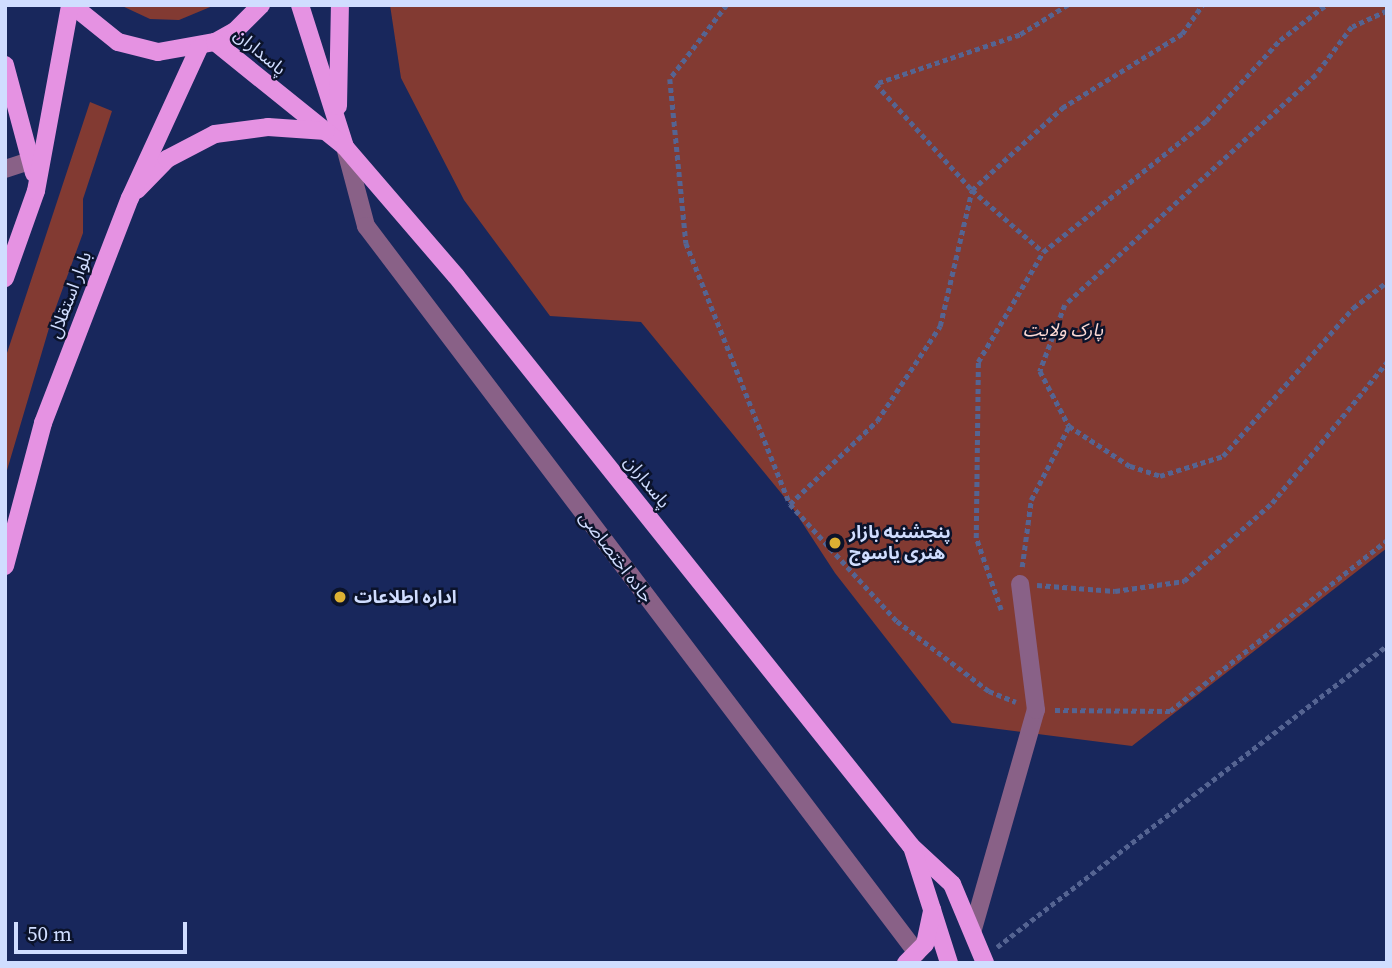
<!DOCTYPE html>
<meta charset="utf-8">
<style>
body{margin:0}
#map{position:relative;width:1392px;height:968px;overflow:hidden;background:#18275c;font-family:"Source Serif 4","Noto Sans Arabic",serif}
div>[style]{position:absolute}
.green>*{inset:0;background:#823a32}
.path>*{height:4.5px;margin-top:-2.25px;transform-origin:0;background:repeating-linear-gradient(90deg,#556492 0 5px,transparent 0 8.5px)}
.minor>*{height:18px;margin:-9px;padding:0 9px;transform-origin:9px;border-radius:9px;background:#896187}
.major>*{height:18px;margin:-9px;padding:0 9px;transform-origin:9px;border-radius:9px;background:#e592e2}
.dots>*{width:19px;height:19px;translate:-50% -50%;box-sizing:border-box;border:4px solid #0b132b;border-radius:50%}
span{translate:-50% -50%;white-space:nowrap;text-align:center;line-height:1.15;-webkit-text-stroke:5px #0b132b;paint-order:stroke}
.street-label{font-size:18px;color:#d0ddff}
.park-label{font-size:18px;color:#fddad5;font-style:italic}
.poi-label{font-size:18px;color:#d0ddff;font-weight:700}
.left{translate:0 -50%;text-align:left}
.frame{position:absolute;inset:0;border:7px solid #d0ddff;pointer-events:none}
.scale{position:absolute;left:14px;top:922px;width:173px;height:32px;box-sizing:border-box;border:4px solid #d0ddff;border-top:0;padding-left:9px;font-size:21px;line-height:24px;white-space:nowrap;color:#d0ddff;-webkit-text-stroke:5px #0b132b;paint-order:stroke}
</style>
<div id="map">
<div class="green">
<div style="clip-path:polygon(120px 5px,215px 5px,179px 20px,150px 19px)"></div>
<div style="clip-path:polygon(390px 5px,1387px 5px,1387px 548px,1132px 746px,952px 723px,835px 573px,790px 504px,641px 322px,550px 316px,464px 200px,401px 78px)"></div>
<div style="clip-path:polygon(90px 102px,112px 111px,83px 199px,83px 233px,52px 318px,5px 477px,5px 359px)"></div>
</div>
<div class="path">
<div style="left:727px;top:5px;width:93px;rotate:127.6deg"></div>
<div style="left:670px;top:79px;width:165px;rotate:84.4deg"></div>
<div style="left:686px;top:243px;width:281px;rotate:68.3deg"></div>
<div style="left:790px;top:504px;width:159px;rotate:47.6deg"></div>
<div style="left:897px;top:621px;width:116px;rotate:37.3deg"></div>
<div style="left:989px;top:691px;width:29px;rotate:22deg"></div>
<div style="left:1068px;top:5px;width:57px;rotate:148deg"></div>
<div style="left:1020px;top:35px;width:152px;rotate:161.2deg"></div>
<div style="left:876px;top:84px;width:143px;rotate:47.8deg"></div>
<div style="left:972px;top:190px;width:94px;rotate:41.1deg"></div>
<div style="left:1043px;top:252px;width:209px;rotate:-38.8deg"></div>
<div style="left:1206px;top:121px;width:110px;rotate:-47.6deg"></div>
<div style="left:1280px;top:40px;width:58px;rotate:-37.3deg"></div>
<div style="left:1387px;top:11px;width:38px;rotate:155deg"></div>
<div style="left:1352px;top:27px;width:60px;rotate:126.9deg"></div>
<div style="left:1316px;top:75px;width:340px;rotate:137.5deg"></div>
<div style="left:1065px;top:305px;width:71px;rotate:110.7deg"></div>
<div style="left:1040px;top:371px;width:62px;rotate:62.2deg"></div>
<div style="left:1069px;top:426px;width:73px;rotate:33.3deg"></div>
<div style="left:1130px;top:466px;width:32px;rotate:18deg"></div>
<div style="left:1160px;top:476px;width:66px;rotate:-17.6deg"></div>
<div style="left:1223px;top:456px;width:197px;rotate:-48.7deg"></div>
<div style="left:1353px;top:308px;width:43px;rotate:-37.4deg"></div>
<div style="left:790px;top:504px;width:120px;rotate:-43.7deg"></div>
<div style="left:877px;top:421px;width:114px;rotate:-56.4deg"></div>
<div style="left:940px;top:326px;width:140px;rotate:-76.8deg"></div>
<div style="left:972px;top:190px;width:122px;rotate:-42.3deg"></div>
<div style="left:1062px;top:108px;width:141px;rotate:-31.7deg"></div>
<div style="left:1182px;top:34px;width:35px;rotate:-55deg"></div>
<div style="left:1022px;top:567px;width:68px;rotate:-82.3deg"></div>
<div style="left:1031px;top:500px;width:83px;rotate:-62.8deg"></div>
<div style="left:1037px;top:585px;width:78px;rotate:4.4deg"></div>
<div style="left:1115px;top:591px;width:70px;rotate:-8.2deg"></div>
<div style="left:1184px;top:581px;width:118px;rotate:-41.6deg"></div>
<div style="left:1272px;top:503px;width:182px;rotate:-50.8deg"></div>
<div style="left:1001px;top:610px;width:76px;rotate:-109.1deg"></div>
<div style="left:976px;top:538px;width:176px;rotate:-89.3deg"></div>
<div style="left:978px;top:362px;width:128px;rotate:-59.4deg"></div>
<div style="left:1055px;top:710px;width:115px;rotate:0.5deg"></div>
<div style="left:1170px;top:711px;width:276px;rotate:-38.2deg"></div>
<div style="left:997px;top:947px;width:493px;rotate:-37.7deg"></div>
</div>
<div class="minor">
<div style="left:345px;top:147px;width:82px;rotate:75.1deg"></div>
<div style="left:366px;top:226px;width:912px;rotate:52.84deg"></div>
<div style="left:5px;top:169px;width:29px;rotate:-18deg"></div>
<div style="left:973px;top:929px;width:228px;rotate:-74deg"></div>
<div style="left:1036px;top:710px;width:127px;rotate:-97.2deg"></div>
</div>
<div class="major">
<div style="left:72px;top:5px;width:59px;rotate:38.8deg"></div>
<div style="left:118px;top:42px;width:41px;rotate:14deg"></div>
<div style="left:158px;top:52px;width:58px;rotate:-10deg"></div>
<div style="left:215px;top:42px;width:23px;rotate:-29deg"></div>
<div style="left:235px;top:31px;width:37px;rotate:-45deg"></div>
<div style="left:300px;top:5px;width:149px;rotate:72.4deg"></div>
<div style="left:215px;top:42px;width:167px;rotate:38.9deg"></div>
<div style="left:345px;top:147px;width:170px;rotate:49.3deg"></div>
<div style="left:456px;top:276px;width:729px;rotate:51.4deg"></div>
<div style="left:911px;top:846px;width:56px;rotate:42.8deg"></div>
<div style="left:952px;top:884px;width:86px;rotate:67.3deg"></div>
<div style="left:5px;top:65px;width:112px;rotate:75deg"></div>
<div style="left:338px;top:106px;width:101px;rotate:-88.9deg"></div>
<div style="left:137px;top:190px;width:43px;rotate:-45.9deg"></div>
<div style="left:167px;top:159px;width:54px;rotate:-27.5deg"></div>
<div style="left:215px;top:134px;width:53px;rotate:-7.5deg"></div>
<div style="left:268px;top:127px;width:58px;rotate:3.9deg"></div>
<div style="left:5px;top:278px;width:92px;rotate:-70.4deg"></div>
<div style="left:36px;top:191px;width:189px;rotate:-79.6deg"></div>
<div style="left:5px;top:566px;width:148px;rotate:-75.1deg"></div>
<div style="left:43px;top:423px;width:241px;rotate:-68.9deg"></div>
<div style="left:130px;top:198px;width:165px;rotate:-65.3deg"></div>
<div style="left:913px;top:850px;width:119px;rotate:72.3deg"></div>
<div style="left:906px;top:963px;width:27px;rotate:-45deg"></div>
<div style="left:925px;top:944px;width:35px;rotate:-78deg"></div>
</div>
<div class="dots">
<div style="left:835px;top:543px;background:#ddb133"></div>
<div style="left:340px;top:597px;background:#ddb133"></div>
</div>
<div class="street-label">
<span style="left:260px;top:52px;rotate:40deg">پاسداران</span>
<span style="left:70px;top:295px;rotate:-69deg">بلوار استقلال</span>
<span style="left:647px;top:482px;rotate:51deg">پاسداران</span>
<span style="left:616px;top:557px;rotate:53deg">جاده اختصاصی</span>
</div>
<div class="park-label">
<span style="left:1063px;top:330px">پارک ولایت</span>
</div>
<div class="poi-label">
<span class="left" style="left:849px;top:543px">پنجشنبه بازار<br>هنری یاسوج</span>
<span class="left" style="left:354px;top:597px">اداره اطلاعات</span>
</div>
<div class="frame"></div>
<div class="scale">50 m</div>
</div>
